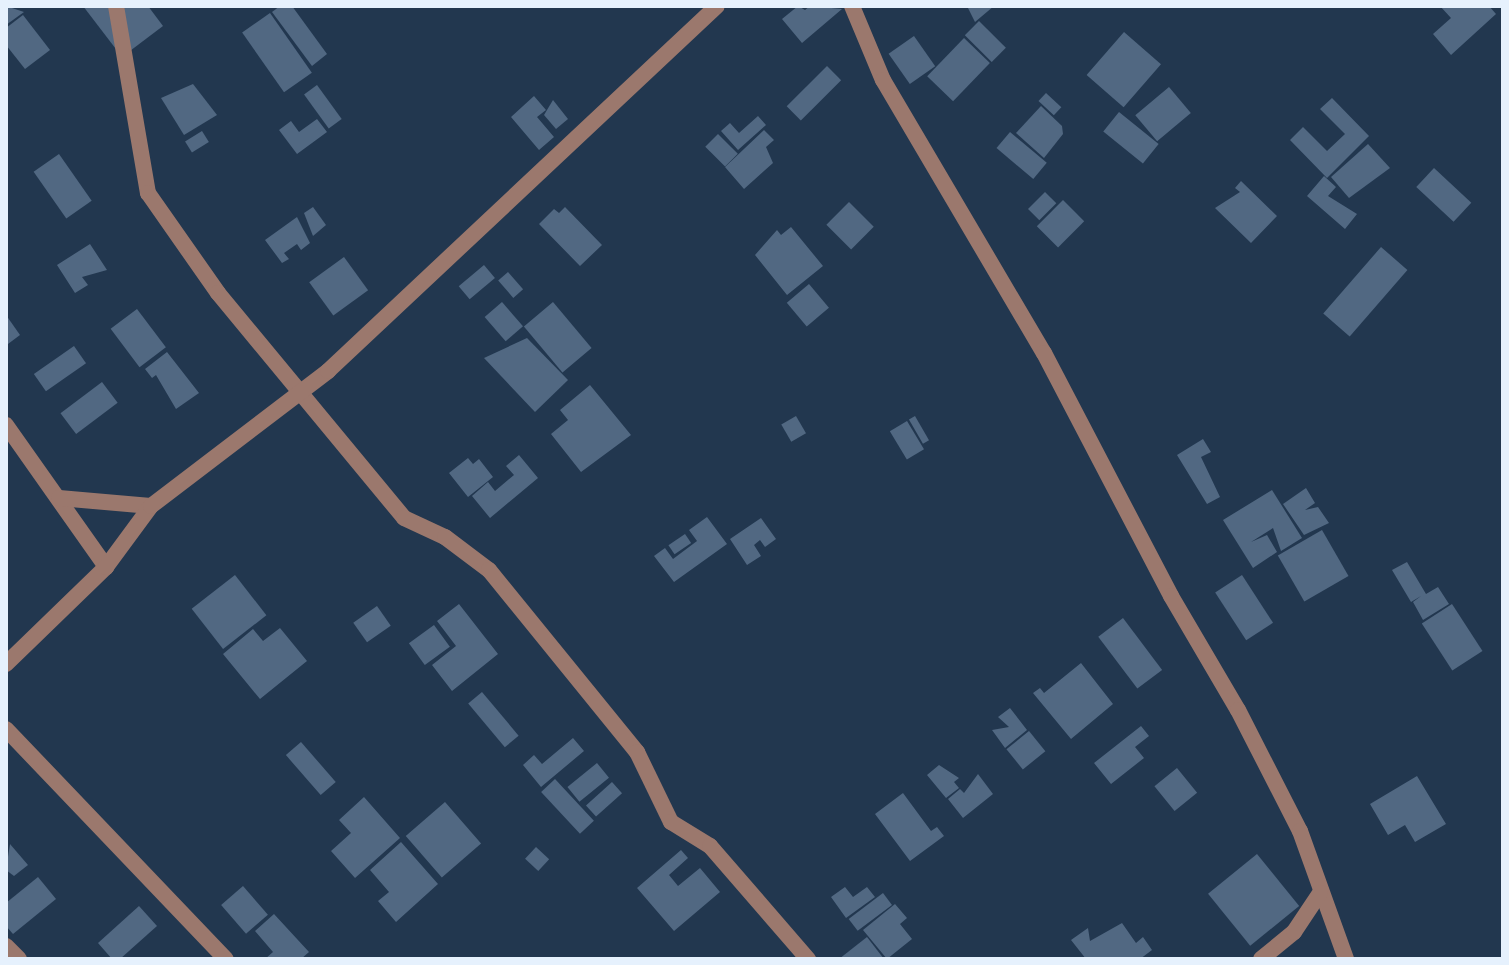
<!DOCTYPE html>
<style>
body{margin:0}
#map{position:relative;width:1509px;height:965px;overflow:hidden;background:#22374f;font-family:Quicksand,sans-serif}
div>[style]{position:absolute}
.building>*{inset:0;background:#516882;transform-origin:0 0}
.street>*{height:16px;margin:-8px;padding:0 8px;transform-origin:8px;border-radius:8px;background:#9b786d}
span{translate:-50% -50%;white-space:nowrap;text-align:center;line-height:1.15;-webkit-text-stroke:8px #22374f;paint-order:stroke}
.frame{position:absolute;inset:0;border:8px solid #e6f1fd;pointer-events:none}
</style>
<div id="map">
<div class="building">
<div style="clip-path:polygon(6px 6px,24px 12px,6px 25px)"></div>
<div style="clip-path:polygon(83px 6px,148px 6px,163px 26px,122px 57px)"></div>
<div style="clip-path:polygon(280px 6px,292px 6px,327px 54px,312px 66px,272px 12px)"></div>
<div style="clip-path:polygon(798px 6px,805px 10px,810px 6px,842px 9px,802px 43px,782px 19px)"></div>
<div style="clip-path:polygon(967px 6px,994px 6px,975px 22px)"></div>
<div style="clip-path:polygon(1440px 6px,1489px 6px,1496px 14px,1451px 55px,1433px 34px,1451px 18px)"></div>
<div style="left:270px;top:13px;width:73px;height:34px;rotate:55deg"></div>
<div style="clip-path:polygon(23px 15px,50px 50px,25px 69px,6px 45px,6px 28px)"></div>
<div style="left:979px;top:21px;width:38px;height:20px;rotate:45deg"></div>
<div style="left:1124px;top:32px;width:49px;height:57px;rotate:41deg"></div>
<div style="left:914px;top:36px;width:37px;height:31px;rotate:55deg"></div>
<div style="left:964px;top:38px;width:36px;height:53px;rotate:44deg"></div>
<div style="left:827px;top:66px;width:20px;height:57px;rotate:45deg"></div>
<div style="clip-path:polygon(193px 84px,217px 115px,184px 135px,161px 98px)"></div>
<div style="left:317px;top:85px;width:42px;height:16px;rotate:54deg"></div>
<div style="left:1169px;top:87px;width:34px;height:44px;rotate:50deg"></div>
<div style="left:1046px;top:93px;width:21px;height:11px;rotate:43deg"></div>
<div style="clip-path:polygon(534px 96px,546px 110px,537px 117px,554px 137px,539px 150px,511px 117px)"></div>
<div style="clip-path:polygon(1332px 98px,1369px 136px,1327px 178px,1290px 140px,1303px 127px,1327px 151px,1345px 134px,1320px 109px)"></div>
<div style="clip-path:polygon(553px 100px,568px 119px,556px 129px,544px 115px)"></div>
<div style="clip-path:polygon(1041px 106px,1062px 126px,1063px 134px,1044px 158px,1016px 133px)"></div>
<div style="left:1119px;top:112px;width:51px;height:25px;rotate:39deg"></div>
<div style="clip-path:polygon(758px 116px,766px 125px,738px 150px,721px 131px,730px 123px,739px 133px)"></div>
<div style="clip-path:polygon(317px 119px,327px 132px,297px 154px,279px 130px,291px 121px,299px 132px)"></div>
<div style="clip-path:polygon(764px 130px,774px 140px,766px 147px,773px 163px,744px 189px,725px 167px)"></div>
<div style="left:202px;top:131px;width:13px;height:20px;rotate:58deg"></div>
<div style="left:1010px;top:132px;width:48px;height:21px;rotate:40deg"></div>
<div style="left:718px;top:134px;width:28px;height:18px;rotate:45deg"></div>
<div style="clip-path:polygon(1368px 144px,1390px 168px,1349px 198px,1331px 177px)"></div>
<div style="left:59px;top:154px;width:57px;height:31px;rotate:55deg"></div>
<div style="left:1434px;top:168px;width:51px;height:26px;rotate:43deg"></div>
<div style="clip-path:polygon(1324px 176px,1336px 187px,1328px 196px,1357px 214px,1345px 229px,1307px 196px)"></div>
<div style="clip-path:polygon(1241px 181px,1277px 216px,1251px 243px,1215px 208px,1240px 192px,1235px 188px)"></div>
<div style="left:1045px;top:192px;width:16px;height:24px;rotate:45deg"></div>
<div style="left:1063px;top:200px;width:30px;height:37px;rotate:45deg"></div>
<div style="left:849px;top:202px;width:35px;height:32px;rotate:45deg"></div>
<div style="clip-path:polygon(313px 207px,326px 225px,313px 236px,304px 213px)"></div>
<div style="clip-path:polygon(565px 207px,602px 245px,580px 266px,539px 224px,554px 209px,559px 213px)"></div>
<div style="clip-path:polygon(297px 217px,310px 243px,301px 250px,297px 244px,284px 253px,289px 259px,282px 263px,265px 240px)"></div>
<div style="clip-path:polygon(791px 227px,823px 266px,787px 295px,755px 255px,777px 230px,781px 235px)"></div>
<div style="clip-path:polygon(90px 244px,107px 270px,82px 277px,88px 285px,75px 293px,57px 265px)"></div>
<div style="left:1381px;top:247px;width:35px;height:88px;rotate:41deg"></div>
<div style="left:344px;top:257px;width:41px;height:43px;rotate:54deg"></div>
<div style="left:484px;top:265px;width:17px;height:33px;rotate:50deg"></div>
<div style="left:508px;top:272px;width:23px;height:13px;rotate:49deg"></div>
<div style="left:809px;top:284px;width:31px;height:29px;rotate:50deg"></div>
<div style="left:502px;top:302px;width:32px;height:23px;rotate:49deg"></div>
<div style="left:553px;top:302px;width:60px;height:38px;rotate:50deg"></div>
<div style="left:137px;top:309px;width:48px;height:33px;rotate:53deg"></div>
<div style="clip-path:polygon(6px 315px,20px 335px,8px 344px,6px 342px)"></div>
<div style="clip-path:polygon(527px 338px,568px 380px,535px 412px,484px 358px)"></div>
<div style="left:74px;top:346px;width:21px;height:49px;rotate:55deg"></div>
<div style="clip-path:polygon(167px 352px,199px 393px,176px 409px,156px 375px,152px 378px,145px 369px)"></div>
<div style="left:102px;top:382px;width:26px;height:52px;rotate:53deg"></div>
<div style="clip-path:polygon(590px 385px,631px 435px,581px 472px,551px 434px,568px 420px,560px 410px)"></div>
<div style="left:796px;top:416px;width:20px;height:17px;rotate:60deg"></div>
<div style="left:915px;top:416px;width:28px;height:7px;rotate:60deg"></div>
<div style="left:907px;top:421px;width:33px;height:20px;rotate:59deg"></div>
<div style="clip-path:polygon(1203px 439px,1211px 452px,1201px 457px,1220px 497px,1207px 504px,1177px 455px)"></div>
<div style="clip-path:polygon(519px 455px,538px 478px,490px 518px,472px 496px,488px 482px,495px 491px,514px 475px,506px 466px)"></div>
<div style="clip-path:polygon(468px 458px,473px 464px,479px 459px,493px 477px,468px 497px,449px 473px)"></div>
<div style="clip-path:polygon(1306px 488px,1315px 503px,1305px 510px,1318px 507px,1329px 523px,1304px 535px,1283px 504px)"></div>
<div style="clip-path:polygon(1272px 490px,1302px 538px,1281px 551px,1273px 528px,1251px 542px,1267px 535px,1277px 552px,1253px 568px,1223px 520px)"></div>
<div style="clip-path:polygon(707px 517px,727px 544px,674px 582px,654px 556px,665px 548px,673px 559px,697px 541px,689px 530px)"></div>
<div style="clip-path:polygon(761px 518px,776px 539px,765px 547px,760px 540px,754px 545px,761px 556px,747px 565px,730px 539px)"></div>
<div style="left:1322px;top:530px;width:53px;height:51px;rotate:60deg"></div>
<div style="left:685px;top:534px;width:11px;height:20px;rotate:56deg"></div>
<div style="clip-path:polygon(1407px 562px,1426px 594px,1438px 587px,1449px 604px,1423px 620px,1413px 602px,1421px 596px,1411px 602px,1392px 570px)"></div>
<div style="left:235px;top:575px;width:51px;height:55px;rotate:52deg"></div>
<div style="left:1242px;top:575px;width:57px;height:32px;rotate:57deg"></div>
<div style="clip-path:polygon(459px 604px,498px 654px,452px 691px,432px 665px,456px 646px,437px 621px)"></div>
<div style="left:1452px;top:604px;width:56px;height:36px;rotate:57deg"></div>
<div style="left:377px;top:606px;width:24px;height:29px;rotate:55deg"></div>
<div style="left:1123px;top:618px;width:65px;height:31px;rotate:53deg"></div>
<div style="left:434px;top:625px;width:27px;height:31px;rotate:54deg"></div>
<div style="clip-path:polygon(280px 628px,307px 661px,260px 699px,223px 654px,253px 629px,263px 641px)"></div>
<div style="clip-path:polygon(1081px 663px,1113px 704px,1071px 739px,1033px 693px,1040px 688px,1044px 693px)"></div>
<div style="left:482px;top:692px;width:57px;height:18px;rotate:50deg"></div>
<div style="clip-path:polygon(1010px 708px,1027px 730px,1005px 748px,992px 730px,1009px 727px,998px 717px)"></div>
<div style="clip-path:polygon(1141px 726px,1149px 736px,1135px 747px,1144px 758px,1111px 784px,1094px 763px)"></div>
<div style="left:1029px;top:731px;width:26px;height:29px;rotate:51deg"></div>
<div style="clip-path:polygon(573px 738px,584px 751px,541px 787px,523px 765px,534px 755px,542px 764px)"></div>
<div style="left:301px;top:742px;width:53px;height:20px;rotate:49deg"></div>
<div style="left:597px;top:763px;width:19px;height:38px;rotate:51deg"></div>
<div style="clip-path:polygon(939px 765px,959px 778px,954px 782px,959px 788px,946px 798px,927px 775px)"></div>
<div style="left:1177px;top:768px;width:32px;height:29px;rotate:51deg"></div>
<div style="clip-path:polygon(978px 774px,993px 794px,963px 818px,948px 799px,960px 789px,964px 793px)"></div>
<div style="clip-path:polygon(1417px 776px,1446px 824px,1415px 842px,1405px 825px,1388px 835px,1370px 804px)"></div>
<div style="left:555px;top:779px;width:57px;height:19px;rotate:47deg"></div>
<div style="left:612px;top:782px;width:15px;height:35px;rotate:48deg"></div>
<div style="clip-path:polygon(903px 793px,931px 831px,937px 827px,944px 836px,910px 861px,875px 814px)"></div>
<div style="clip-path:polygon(364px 797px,400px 838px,355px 878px,331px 851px,351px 833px,339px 820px)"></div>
<div style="left:445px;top:802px;width:55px;height:52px;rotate:49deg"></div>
<div style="clip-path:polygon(401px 842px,438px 884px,396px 922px,378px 901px,389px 892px,370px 870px)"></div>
<div style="clip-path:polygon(10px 844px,28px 865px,14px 876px,6px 870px)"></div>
<div style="left:536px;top:847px;width:18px;height:16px;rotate:43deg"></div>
<div style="clip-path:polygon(681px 850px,688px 858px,669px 875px,678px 886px,700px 868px,720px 892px,674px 931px,637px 888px)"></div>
<div style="left:1257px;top:854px;width:67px;height:63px;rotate:51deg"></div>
<div style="clip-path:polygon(38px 877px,56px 899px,13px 934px,6px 926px,6px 903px)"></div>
<div style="left:243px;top:886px;width:38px;height:29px;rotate:49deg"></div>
<div style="clip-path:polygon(845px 887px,853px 897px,867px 887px,875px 897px,846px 918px,831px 897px)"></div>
<div style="left:883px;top:893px;width:15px;height:43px;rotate:53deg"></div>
<div style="clip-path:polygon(895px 904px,907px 918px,900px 924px,912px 939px,887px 959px,863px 930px)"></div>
<div style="clip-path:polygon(139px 906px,157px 926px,120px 959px,112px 959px,98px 943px)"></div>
<div style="clip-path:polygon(274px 914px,309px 952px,301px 959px,265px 959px,273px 952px,255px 931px)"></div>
<div style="clip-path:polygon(1122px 923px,1136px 943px,1143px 937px,1152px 950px,1140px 959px,1086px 959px,1071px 940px,1088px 928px,1090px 941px)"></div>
<div style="clip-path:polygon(867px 937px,884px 959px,839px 959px)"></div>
</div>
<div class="street">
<div style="left:116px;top:6px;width:190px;rotate:80.3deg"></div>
<div style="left:148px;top:193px;width:122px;rotate:55deg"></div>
<div style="left:218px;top:293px;width:292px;rotate:50.4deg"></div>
<div style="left:404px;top:518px;width:45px;rotate:24.9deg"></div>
<div style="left:445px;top:537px;width:55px;rotate:36.9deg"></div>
<div style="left:489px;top:570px;width:235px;rotate:50.9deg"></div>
<div style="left:637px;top:752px;width:78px;rotate:64.1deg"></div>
<div style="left:671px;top:822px;width:46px;rotate:31.6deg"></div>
<div style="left:710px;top:846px;width:150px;rotate:49.1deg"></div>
<div style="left:852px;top:6px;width:80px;rotate:67.3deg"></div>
<div style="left:883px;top:80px;width:317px;rotate:59.5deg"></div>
<div style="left:1044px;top:353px;width:274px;rotate:62.4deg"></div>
<div style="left:1171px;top:596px;width:132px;rotate:59.6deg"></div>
<div style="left:1238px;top:710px;width:136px;rotate:62.9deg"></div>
<div style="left:1300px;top:831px;width:136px;rotate:70.2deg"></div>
<div style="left:6px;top:425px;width:174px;rotate:54.8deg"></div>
<div style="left:59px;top:498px;width:92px;rotate:5deg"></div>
<div style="left:6px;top:664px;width:139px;rotate:-44.1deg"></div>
<div style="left:106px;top:567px;width:76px;rotate:-53.6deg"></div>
<div style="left:151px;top:506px;width:223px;rotate:-37.3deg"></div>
<div style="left:328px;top:371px;width:533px;rotate:-43.18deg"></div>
<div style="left:6px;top:729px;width:318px;rotate:46.3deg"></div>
<div style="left:6px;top:946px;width:18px;rotate:45deg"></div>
<div style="left:1261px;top:959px;width:43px;rotate:-39.3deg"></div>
<div style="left:1294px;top:932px;width:47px;rotate:-56.3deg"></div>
</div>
<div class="frame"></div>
</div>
